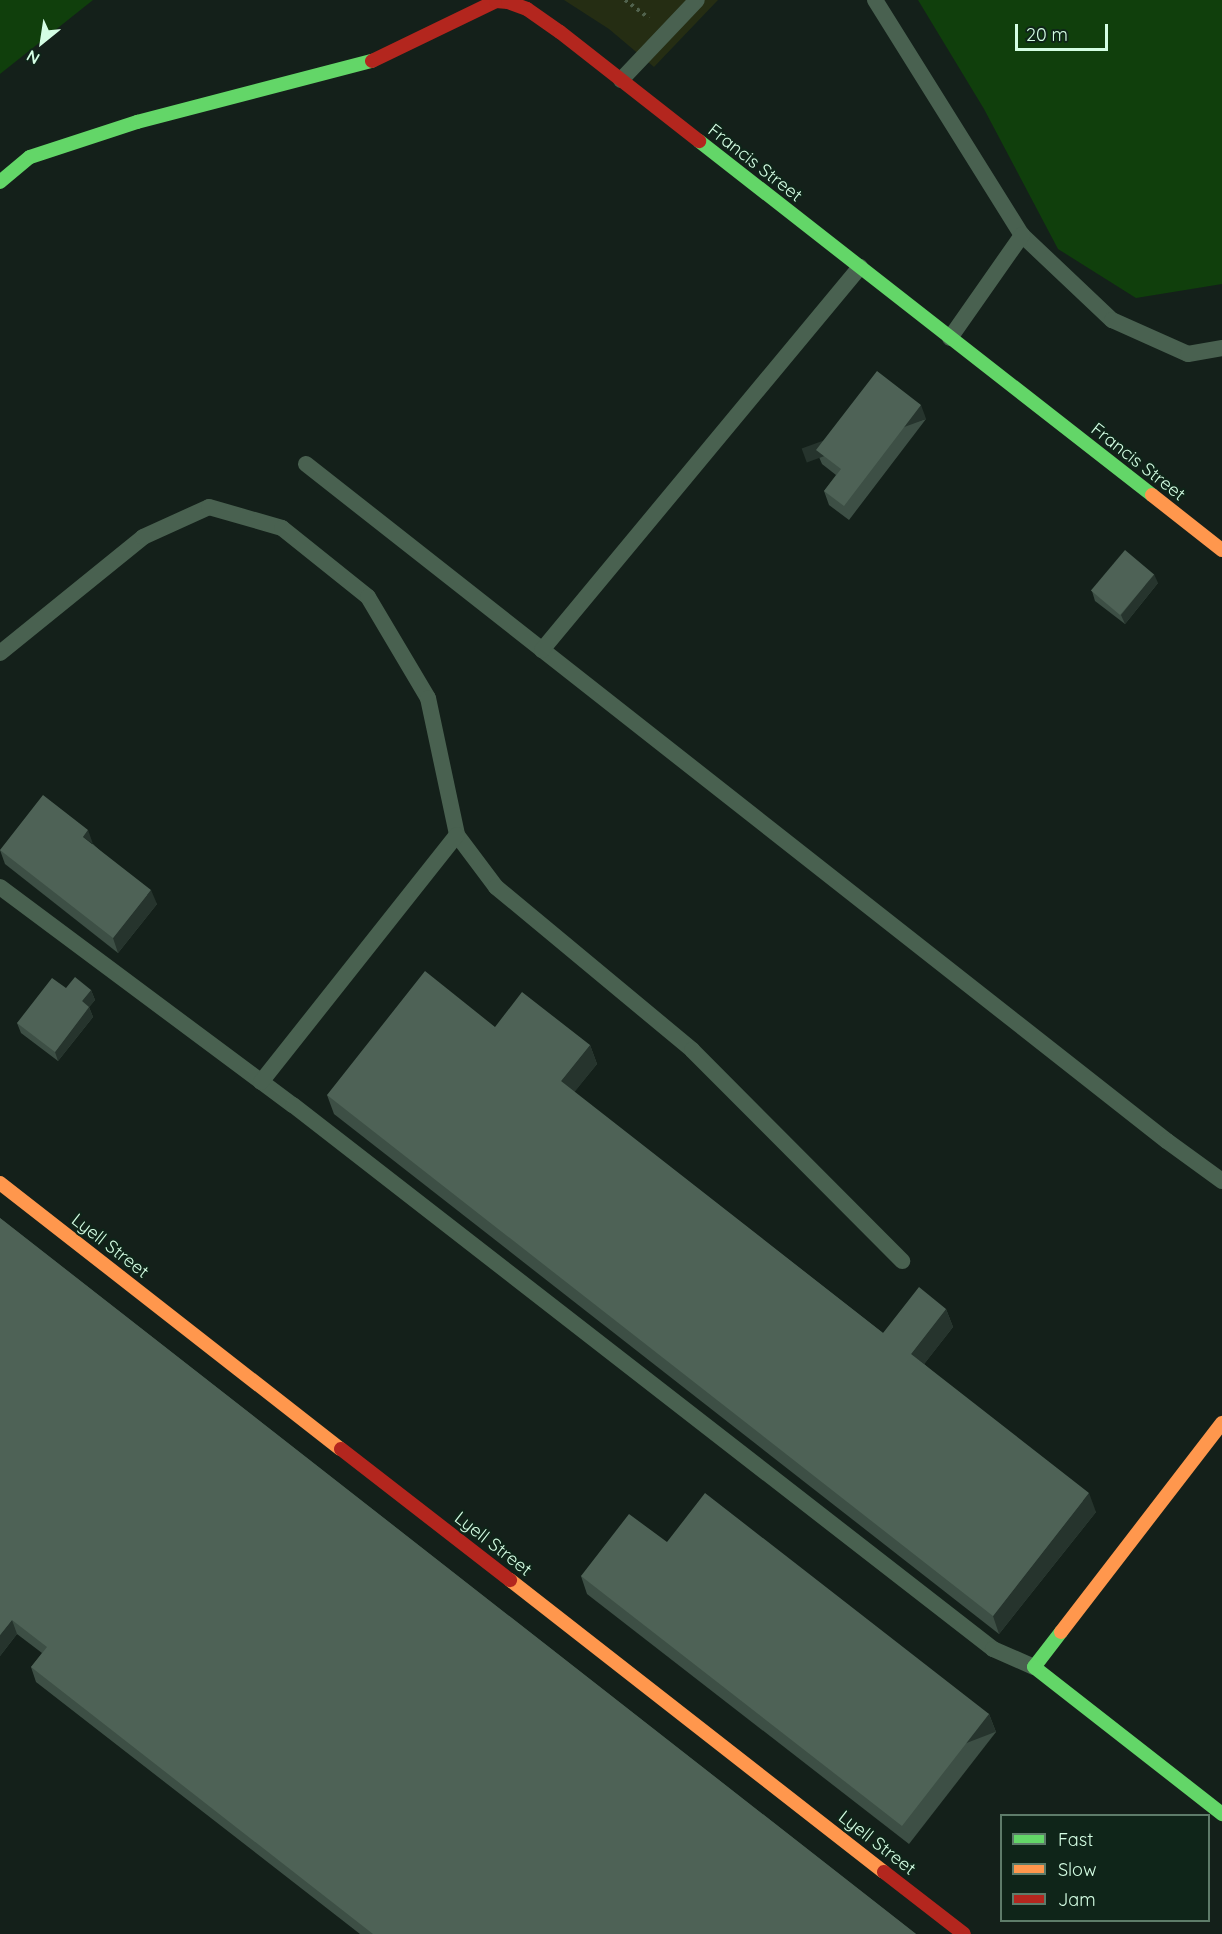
<!DOCTYPE html>
<style>
body{margin:0}
#map{position:relative;width:1222px;height:1934px;overflow:hidden;background:#14201a;font-family:Quicksand,sans-serif}
div>[style]{position:absolute}
.green>*{inset:0;background:#252d13}
.water>*{inset:0;background:#103f0c}
.path>*{height:4px;margin-top:-2px;transform-origin:0;background:repeating-linear-gradient(90deg,#51624d 0 3px,transparent 0 7.5px)}
.lane>*{height:16px;margin:-8px;padding:0 8px;transform-origin:8px;border-radius:8px;background:#496150}
.fast>*{height:14px;margin:-7px;padding:0 7px;transform-origin:7px;border-radius:7px;background:#63d668}
.slow>*{height:14px;margin:-7px;padding:0 7px;transform-origin:7px;border-radius:7px;background:#ff974d}
.jam>*{height:14px;margin:-7px;padding:0 7px;transform-origin:7px;border-radius:7px;background:#b3261e}
.wall>*{inset:0;background:#3d4f45}
.shaded-wall>*{inset:0;background:#26342d;transform-origin:0 0}
.building>*{inset:0;background:#4e6256;transform-origin:0 0}
span{translate:-50% -50%;white-space:nowrap;text-align:center;line-height:1.15;-webkit-text-stroke:4.5px #0f2519;paint-order:stroke}
.street-label{font-size:18px;color:#d4fee4}
.legend{position:absolute;left:1000px;top:1814px;width:210px;height:108px;box-sizing:border-box;background:#0f2519;border:2px solid #5e7c6a;margin:0;padding:8px 10px;list-style:none;font-size:18px;color:#d4fee4}
.legend li{display:flex;align-items:center;gap:12px;height:30px}
.legend b{width:30px;border:2px solid #5e7c6a}
.north{position:absolute;left:12px;top:12px;width:60px;height:60px;-webkit-text-stroke:4px #0f2519;paint-order:stroke;rotate:210deg;font-size:16px;font-weight:700;line-height:24px;text-align:center;color:#d4fee4}
.north::after{content:'';display:block;margin:auto;width:21px;height:27px;background:#d4fee4;clip-path:polygon(50% 0,100% 100%,50% 72%,0 100%)}
.scale{position:absolute;left:1015px;top:24px;width:93px;height:27px;box-sizing:border-box;border:3px solid #d4fee4;border-top:0;padding-left:8px;font-size:18px;line-height:21px;white-space:nowrap;color:#d4fee4;-webkit-text-stroke:4px #0f2519;paint-order:stroke}
</style>
<div id="map">
<div class="green">
<div style="clip-path:polygon(564px 0,718px 0,654px 67px,609px 29px)"></div>
</div>
<div class="water">
<div style="clip-path:polygon(0 0,93px 0,0 74px)"></div>
<div style="clip-path:polygon(918px 0,1222px 0,1222px 284px,1136px 298px,1058px 249px,984px 109px)"></div>
</div>
<div class="path">
<div style="left:625px;top:0;width:30px;rotate:37deg"></div>
</div>
<div class="lane">
<div style="left:875px;top:0;width:277px;rotate:58deg"></div>
<div style="left:1022px;top:235px;width:124px;rotate:43.4deg"></div>
<div style="left:1112px;top:320px;width:83px;rotate:24.1deg"></div>
<div style="left:1188px;top:354px;width:35px;rotate:-10deg"></div>
<div style="left:621px;top:80px;width:110px;rotate:-46.5deg"></div>
<div style="left:950px;top:338px;width:126px;rotate:-55deg"></div>
<div style="left:306px;top:464px;width:1095px;rotate:38.18deg"></div>
<div style="left:1167px;top:1141px;width:68px;rotate:36deg"></div>
<div style="left:542px;top:650px;width:498px;rotate:-50.3deg"></div>
<div style="left:0;top:653px;width:184px;rotate:-39deg"></div>
<div style="left:143px;top:537px;width:72px;rotate:-24.4deg"></div>
<div style="left:209px;top:507px;width:76px;rotate:16deg"></div>
<div style="left:282px;top:528px;width:110px;rotate:38.7deg"></div>
<div style="left:368px;top:597px;width:117px;rotate:59.3deg"></div>
<div style="left:428px;top:698px;width:140px;rotate:78deg"></div>
<div style="left:457px;top:835px;width:65px;rotate:53.1deg"></div>
<div style="left:496px;top:887px;width:255px;rotate:39.7deg"></div>
<div style="left:692px;top:1050px;width:298px;rotate:45.1deg"></div>
<div style="left:0;top:887px;width:365px;rotate:36.7deg"></div>
<div style="left:293px;top:1105px;width:887px;rotate:37.85deg"></div>
<div style="left:993px;top:1649px;width:45px;rotate:23.7deg"></div>
<div style="left:261px;top:1082px;width:315px;rotate:-51.6deg"></div>
</div>
<div class="fast">
<div style="left:699px;top:141px;width:575px;rotate:38.01deg"></div>
<div style="left:0;top:182px;width:39px;rotate:-40deg"></div>
<div style="left:30px;top:157px;width:113px;rotate:-18.1deg"></div>
<div style="left:137px;top:122px;width:243px;rotate:-14.6deg"></div>
<div style="left:1061px;top:1632px;width:44px;rotate:127.6deg"></div>
<div style="left:1034px;top:1667px;width:239px;rotate:38deg"></div>
</div>
<div class="slow">
<div style="left:1152px;top:495px;width:89px;rotate:38.2deg"></div>
<div style="left:0;top:1183px;width:432px;rotate:38deg"></div>
<div style="left:510px;top:1580px;width:474px;rotate:38deg"></div>
<div style="left:1061px;top:1632px;width:264px;rotate:-52.4deg"></div>
</div>
<div class="jam">
<div style="left:372px;top:61px;width:138px;rotate:-25.8deg"></div>
<div style="left:496px;top:1px;width:12px;rotate:5deg"></div>
<div style="left:508px;top:2px;width:20px;rotate:20deg"></div>
<div style="left:527px;top:9px;width:40px;rotate:34.9deg"></div>
<div style="left:560px;top:32px;width:177px;rotate:38.1deg"></div>
<div style="left:341px;top:1449px;width:214px;rotate:37.8deg"></div>
<div style="left:884px;top:1872px;width:101px;rotate:37.8deg"></div>
</div>
<div class="wall">
<div style="clip-path:polygon(926px 419px,849px 520px,829px 505px,824px 491px,836px 475px,822px 464px,816px 450px)"></div>
<div style="clip-path:polygon(1158px 583px,1125px 624px,1095px 601px,1092px 591px)"></div>
<div style="clip-path:polygon(93px 844px,157px 904px,118px 953px,5px 864px,0 850px)"></div>
<div style="clip-path:polygon(66px 988px,91px 990px,95px 1000px,89px 1007px,93px 1017px,58px 1061px,21px 1033px,17px 1023px)"></div>
<div style="clip-path:polygon(495px 1027px,590px 1045px,597px 1064px,574px 1092px,883px 1333px,946px 1309px,953px 1327px,924px 1364px,1096px 1512px,999px 1634px,334px 1114px,327px 1095px)"></div>
<div style="clip-path:polygon(0 1218px,916px 1934px,360px 1934px,36px 1682px,31px 1667px,42px 1653px,17px 1634px,0 1656px)"></div>
<div style="clip-path:polygon(667px 1542px,989px 1714px,996px 1732px,909px 1844px,587px 1594px,581px 1576px)"></div>
</div>
<div class="shaded-wall">
<div style="left:921px;top:405px;width:15px;height:127px;rotate:70deg"></div>
<div style="clip-path:polygon(1154px 574px,1158px 583px,1125px 624px,1121px 615px)"></div>
<div style="clip-path:polygon(88px 830px,93px 844px,83px 837px)"></div>
<div style="clip-path:polygon(151px 890px,157px 904px,118px 953px,113px 938px)"></div>
<div style="clip-path:polygon(91px 990px,95px 1000px,86px 1011px,82px 1001px)"></div>
<div style="clip-path:polygon(89px 1007px,93px 1017px,58px 1061px,55px 1052px)"></div>
<div style="clip-path:polygon(590px 1045px,597px 1064px,568px 1100px,561px 1081px)"></div>
<div style="clip-path:polygon(946px 1309px,953px 1327px,918px 1372px,911px 1354px)"></div>
<div style="clip-path:polygon(1089px 1493px,1096px 1512px,999px 1634px,993px 1616px)"></div>
<div style="clip-path:polygon(12px 1620px,17px 1634px,0 1656px,0 1635px)"></div>
<div style="left:989px;top:1714px;width:19px;height:142px;rotate:69deg"></div>
</div>
<div class="building">
<div style="clip-path:polygon(877px 371px,921px 405px,844px 506px,824px 491px,841px 469px,816px 450px)"></div>
<div style="left:1125px;top:550px;width:38px;height:53px;rotate:40deg"></div>
<div style="clip-path:polygon(43px 795px,88px 830px,83px 837px,151px 890px,113px 938px,0 850px)"></div>
<div style="clip-path:polygon(425px 971px,495px 1027px,522px 992px,590px 1045px,561px 1081px,883px 1333px,919px 1287px,946px 1309px,911px 1354px,1089px 1493px,993px 1616px,327px 1095px)"></div>
<div style="clip-path:polygon(75px 977px,91px 990px,82px 1001px,89px 1007px,55px 1052px,17px 1023px,52px 978px,66px 988px)"></div>
<div style="clip-path:polygon(0 1218px,916px 1934px,373px 1934px,31px 1667px,47px 1647px,12px 1620px,0 1635px)"></div>
<div style="clip-path:polygon(705px 1493px,989px 1714px,902px 1826px,581px 1576px,629px 1514px,667px 1542px)"></div>
</div>
<div class="street-label">
<span style="left:755px;top:163px;rotate:38deg">Francis Street</span>
<span style="left:1138px;top:462px;rotate:38deg">Francis Street</span>
<span style="left:110px;top:1246px;rotate:38deg">Lyell Street</span>
<span style="left:493px;top:1544px;rotate:38deg">Lyell Street</span>
<span style="left:877px;top:1843px;rotate:38deg">Lyell Street</span>
</div>
<ul class="legend">
<li><b style="height:8px;background:#63d668"></b>Fast</li>
<li><b style="height:8px;background:#ff974d"></b>Slow</li>
<li><b style="height:8px;background:#b3261e"></b>Jam</li>
</ul>
<div class="north">N</div>
<div class="scale">20 m</div>
</div>
